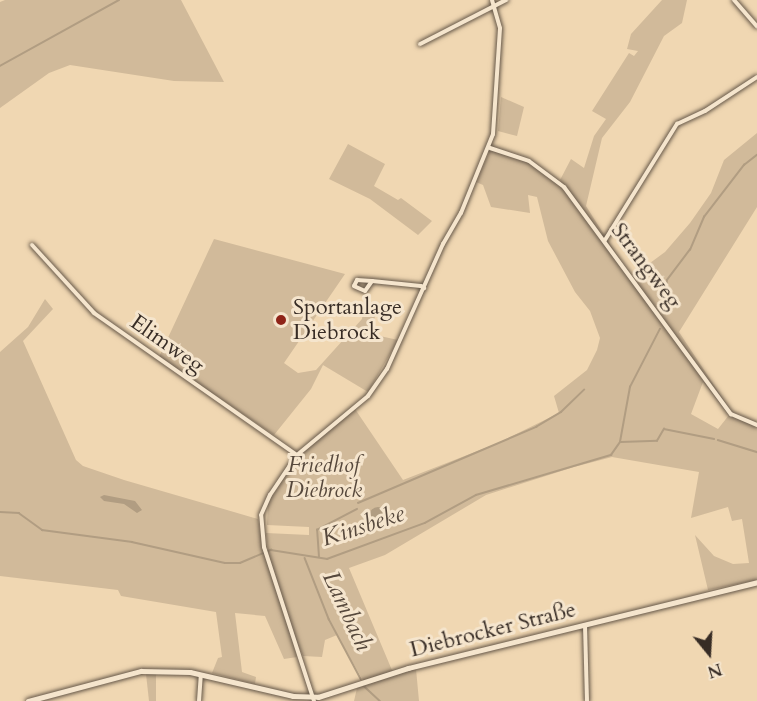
<!DOCTYPE html>
<meta charset="utf-8">
<style>
body{margin:0}
#map{position:relative;width:757px;height:701px;overflow:hidden;background:#f0d7b2;font-family:Cardo,serif}
div>[style]{position:absolute}
.green>*{inset:0;background:#d1ba9a}
.water>*{inset:0;background:#b19d82}
.round{border-radius:50%}
.stream>*{height:1.5px;margin:-0.75px;padding:0 0.75px;transform-origin:0.75px;border-radius:0.75px;background:#b19d82}
.roads{filter:drop-shadow(0 0 2px #655748) drop-shadow(0 0 2px #655748)}
.minor>*{height:4px;margin:-2px;padding:0 2px;transform-origin:2px;border-radius:2px;background:#f5e5cd}
.secondary>*{height:5px;margin:-2.5px;padding:0 2.5px;transform-origin:2.5px;border-radius:2.5px;background:#f5e5cd}
.dots>*{width:16px;height:16px;translate:-50% -50%;box-sizing:border-box;border:3px solid #f5e5cd;border-radius:50%}
span{translate:-50% -50%;white-space:nowrap;text-align:center;line-height:1.15;-webkit-text-stroke:6px #f5e5cd;paint-order:stroke}
.street-label{font-size:22px;color:#372c25}
.poi-label{font-size:22px;color:#372c25}
.left{translate:0 -50%;text-align:left}
.park-label{font-size:22px;color:#56483c;font-style:italic}
.water-label{font-size:24px;color:#56483c;font-style:italic}
.north{position:absolute;left:679px;top:623px;width:60px;height:60px;-webkit-text-stroke:4px #f5e5cd;paint-order:stroke;rotate:162deg;font-size:16px;font-weight:700;line-height:24px;text-align:center;color:#372c25}
.north::after{content:'';display:block;margin:auto;width:21px;height:27px;background:#372c25;clip-path:polygon(50% 0,100% 100%,50% 72%,0 100%)}
</style>
<div id="map">
<div class="green">
<div style="clip-path:polygon(5px 0,181px 0,224px 82px,174px 81px,70px 65px,49px 73px,0 108px,0 2px)"></div>
<div style="clip-path:polygon(evenodd,662px 0,687px 0,682px 23px,664px 36px,630px 102px,602px 138px,586px 206px,631px 277px,665px 252px,690px 223px,711px 193px,724px 160px,757px 133px,757px 207px,679px 332px,733px 414px,757px 426px,757px 580px,708px 590px,695px 535px,714px 556px,733px 564px,749px 563px,742px 519px,732px 521px,728px 507px,691px 518px,699px 472px,612px 457px,574px 467px,486px 495px,385px 555px,349px 568px,394px 675px,416px 669px,419px 701px,354px 701px,357px 688px,365px 684px,337px 635px,325px 640px,322px 657px,303px 656px,285px 616px,297px 657px,284px 659px,265px 616px,235px 613px,242px 672px,256px 677px,255px 684px,212px 673px,218px 658px,222px 657px,216px 612px,121px 596px,118px 590px,0 576px,0 352px,28px 327px,45px 299px,53px 309px,23px 341px,76px 460px,83px 466px,124px 480px,258px 519px,264px 553px,268px 551px,266px 533px,309px 535px,309px 527px,267px 525px,268px 503px,299px 454px,355px 409px,403px 480px,498px 443px,559px 413px,554px 396px,587px 370px,597px 350px,600px 338px,590px 311px,575px 292px,548px 241px,537px 197px,528px 195px,530px 213px,491px 207px,483px 185px,476px 182px,490px 150px,530px 163px,564px 187px,560px 180px,571px 159px,584px 168px,594px 136px,606px 119px,592px 111px,629px 53px,634px 56px,638px 51px,627px 49px,631px 34px,662px 0,703px 382px,729px 415px,718px 429px,691px 414px,703px 382px)"></div>
<div style="clip-path:polygon(501px 97px,524px 107px,517px 136px,498px 131px)"></div>
<div style="clip-path:polygon(348px 144px,385px 164px,374px 186px,398px 200px,401px 198px,432px 221px,418px 235px,370px 199px,329px 179px)"></div>
<div style="clip-path:polygon(214px 239px,345px 274px,284px 363px,298px 373px,316px 370px,362px 319px,363px 311px,376px 312px,371px 334px,398px 340px,368px 392px,323px 365px,311px 389px,274px 435px,159px 357px)"></div>
<div style="clip-path:polygon(156px 673px,156px 701px,149px 701px,146px 674px)"></div>
</div>
<div class="water">
<div style="clip-path:polygon(104px 495px,135px 501px,142px 510px,137px 513px,124px 504px,104px 501px,100px 497px)"></div>
<div class="round" style="left:369px;top:507px;width:18px;height:18px"></div>
</div>
<div class="stream">
<div style="left:0;top:66px;width:136px;rotate:-29deg"></div>
<div style="left:662px;top:312px;width:32px;rotate:-81deg"></div>
<div style="left:667px;top:280px;width:38px;rotate:-53deg"></div>
<div style="left:690px;top:250px;width:36px;rotate:-67deg"></div>
<div style="left:704px;top:217px;width:66px;rotate:-52.4deg"></div>
<div style="left:744px;top:165px;width:16px;rotate:-38deg"></div>
<div style="left:718px;top:440px;width:41px;rotate:17.1deg"></div>
<div style="left:621px;top:442px;width:36px;rotate:-2deg"></div>
<div style="left:657px;top:441px;width:14px;rotate:-60deg"></div>
<div style="left:664px;top:429px;width:51px;rotate:11.3deg"></div>
<div style="left:358px;top:503px;width:194px;rotate:-23.1deg"></div>
<div style="left:536px;top:427px;width:29px;rotate:-31deg"></div>
<div style="left:561px;top:412px;width:32px;rotate:-44deg"></div>
<div style="left:0;top:512px;width:19px;rotate:3deg"></div>
<div style="left:19px;top:513px;width:29px;rotate:36deg"></div>
<div style="left:42px;top:530px;width:91px;rotate:7.6deg"></div>
<div style="left:132px;top:542px;width:95px;rotate:12.7deg"></div>
<div style="left:225px;top:563px;width:15px"></div>
<div style="left:240px;top:563px;width:34px;rotate:-23deg"></div>
<div style="left:271px;top:550px;width:57px;rotate:9.1deg"></div>
<div style="left:327px;top:559px;width:104px;rotate:-20.2deg"></div>
<div style="left:425px;top:523px;width:58px;rotate:-28.8deg"></div>
<div style="left:476px;top:495px;width:141px;rotate:-16.5deg"></div>
<div style="left:611px;top:455px;width:16px;rotate:-55deg"></div>
<div style="left:620px;top:442px;width:56px;rotate:-79.7deg"></div>
<div style="left:630px;top:387px;width:65px;rotate:-62.7deg"></div>
<div style="left:319px;top:557px;width:27px;rotate:-94deg"></div>
<div style="left:317px;top:530px;width:45px;rotate:-27.7deg"></div>
<div style="left:305px;top:558px;width:66px;rotate:68.5deg"></div>
<div style="left:329px;top:619px;width:68px;rotate:61.9deg"></div>
<div style="left:364px;top:686px;width:22px;rotate:43deg"></div>
</div>
<div class="roads">
<div class="minor">
<div style="left:734px;top:0;width:35px;rotate:49deg"></div>
<div style="left:420px;top:44px;width:97px;rotate:-27.1deg"></div>
<div style="left:490px;top:148px;width:41px;rotate:18.4deg"></div>
<div style="left:529px;top:161px;width:44px;rotate:36.6deg"></div>
<div style="left:564px;top:187px;width:282px;rotate:53.7deg"></div>
<div style="left:731px;top:414px;width:28px;rotate:23deg"></div>
<div style="left:605px;top:240px;width:137px;rotate:-58.2deg"></div>
<div style="left:677px;top:124px;width:31px;rotate:-25deg"></div>
<div style="left:705px;top:111px;width:62px;rotate:-33.2deg"></div>
<div style="left:32px;top:245px;width:92px;rotate:47.6deg"></div>
<div style="left:94px;top:313px;width:248px;rotate:35deg"></div>
<div style="left:372px;top:281px;width:12px;rotate:125deg"></div>
<div style="left:365px;top:291px;width:12px;rotate:-156deg"></div>
<div style="left:354px;top:286px;width:7px;rotate:-63deg"></div>
<div style="left:357px;top:280px;width:15px;rotate:4deg"></div>
<div style="left:372px;top:281px;width:49px;rotate:5.8deg"></div>
<div style="left:421px;top:286px;width:4px;rotate:34deg"></div>
<div style="left:585px;top:625px;width:76px;rotate:88.5deg"></div>
<div style="left:199px;top:701px;width:26px;rotate:-86deg"></div>
<div style="left:314px;top:701px;width:162px;rotate:-108deg"></div>
<div style="left:264px;top:547px;width:32px;rotate:-95deg"></div>
<div style="left:261px;top:515px;width:22px;rotate:-66deg"></div>
<div style="left:270px;top:495px;width:48px;rotate:-56deg"></div>
<div style="left:297px;top:455px;width:92px;rotate:-39.7deg"></div>
<div style="left:368px;top:396px;width:33px;rotate:-55deg"></div>
<div style="left:387px;top:369px;width:137px;rotate:-65.9deg"></div>
<div style="left:443px;top:244px;width:36px;rotate:-60deg"></div>
<div style="left:461px;top:213px;width:85px;rotate:-67.9deg"></div>
<div style="left:493px;top:134px;width:106px;rotate:-86.2deg"></div>
<div style="left:500px;top:28px;width:29px;rotate:-106deg"></div>
</div>
<div class="secondary">
<div style="left:28px;top:701px;width:117px;rotate:-14.9deg"></div>
<div style="left:141px;top:671px;width:49px;rotate:1.2deg"></div>
<div style="left:190px;top:672px;width:106px;rotate:13.1deg"></div>
<div style="left:293px;top:696px;width:25px;rotate:2deg"></div>
<div style="left:318px;top:697px;width:95px;rotate:-17.9deg"></div>
<div style="left:408px;top:668px;width:359px;rotate:-13.8deg"></div>
</div>
</div>
<div class="dots">
<div style="left:281px;top:320px;background:#8f2418"></div>
</div>
<div class="street-label">
<span style="left:646px;top:266px;rotate:53deg">Strangweg</span>
<span style="left:167px;top:344px;rotate:35deg">Elimweg</span>
<span style="left:493px;top:630px;rotate:-14deg">Diebrocker Straße</span>
</div>
<div class="poi-label">
<span class="left" style="left:293px;top:320px">Sportanlage<br>Diebrock</span>
</div>
<div class="park-label">
<span style="left:324px;top:478px">Friedhof<br>Diebrock</span>
</div>
<div class="water-label">
<span style="left:363px;top:526px;rotate:-18deg">Kinsbeke</span>
<span style="left:347px;top:611px;rotate:65deg">Lambach</span>
</div>
<div class="north">N</div>
</div>
